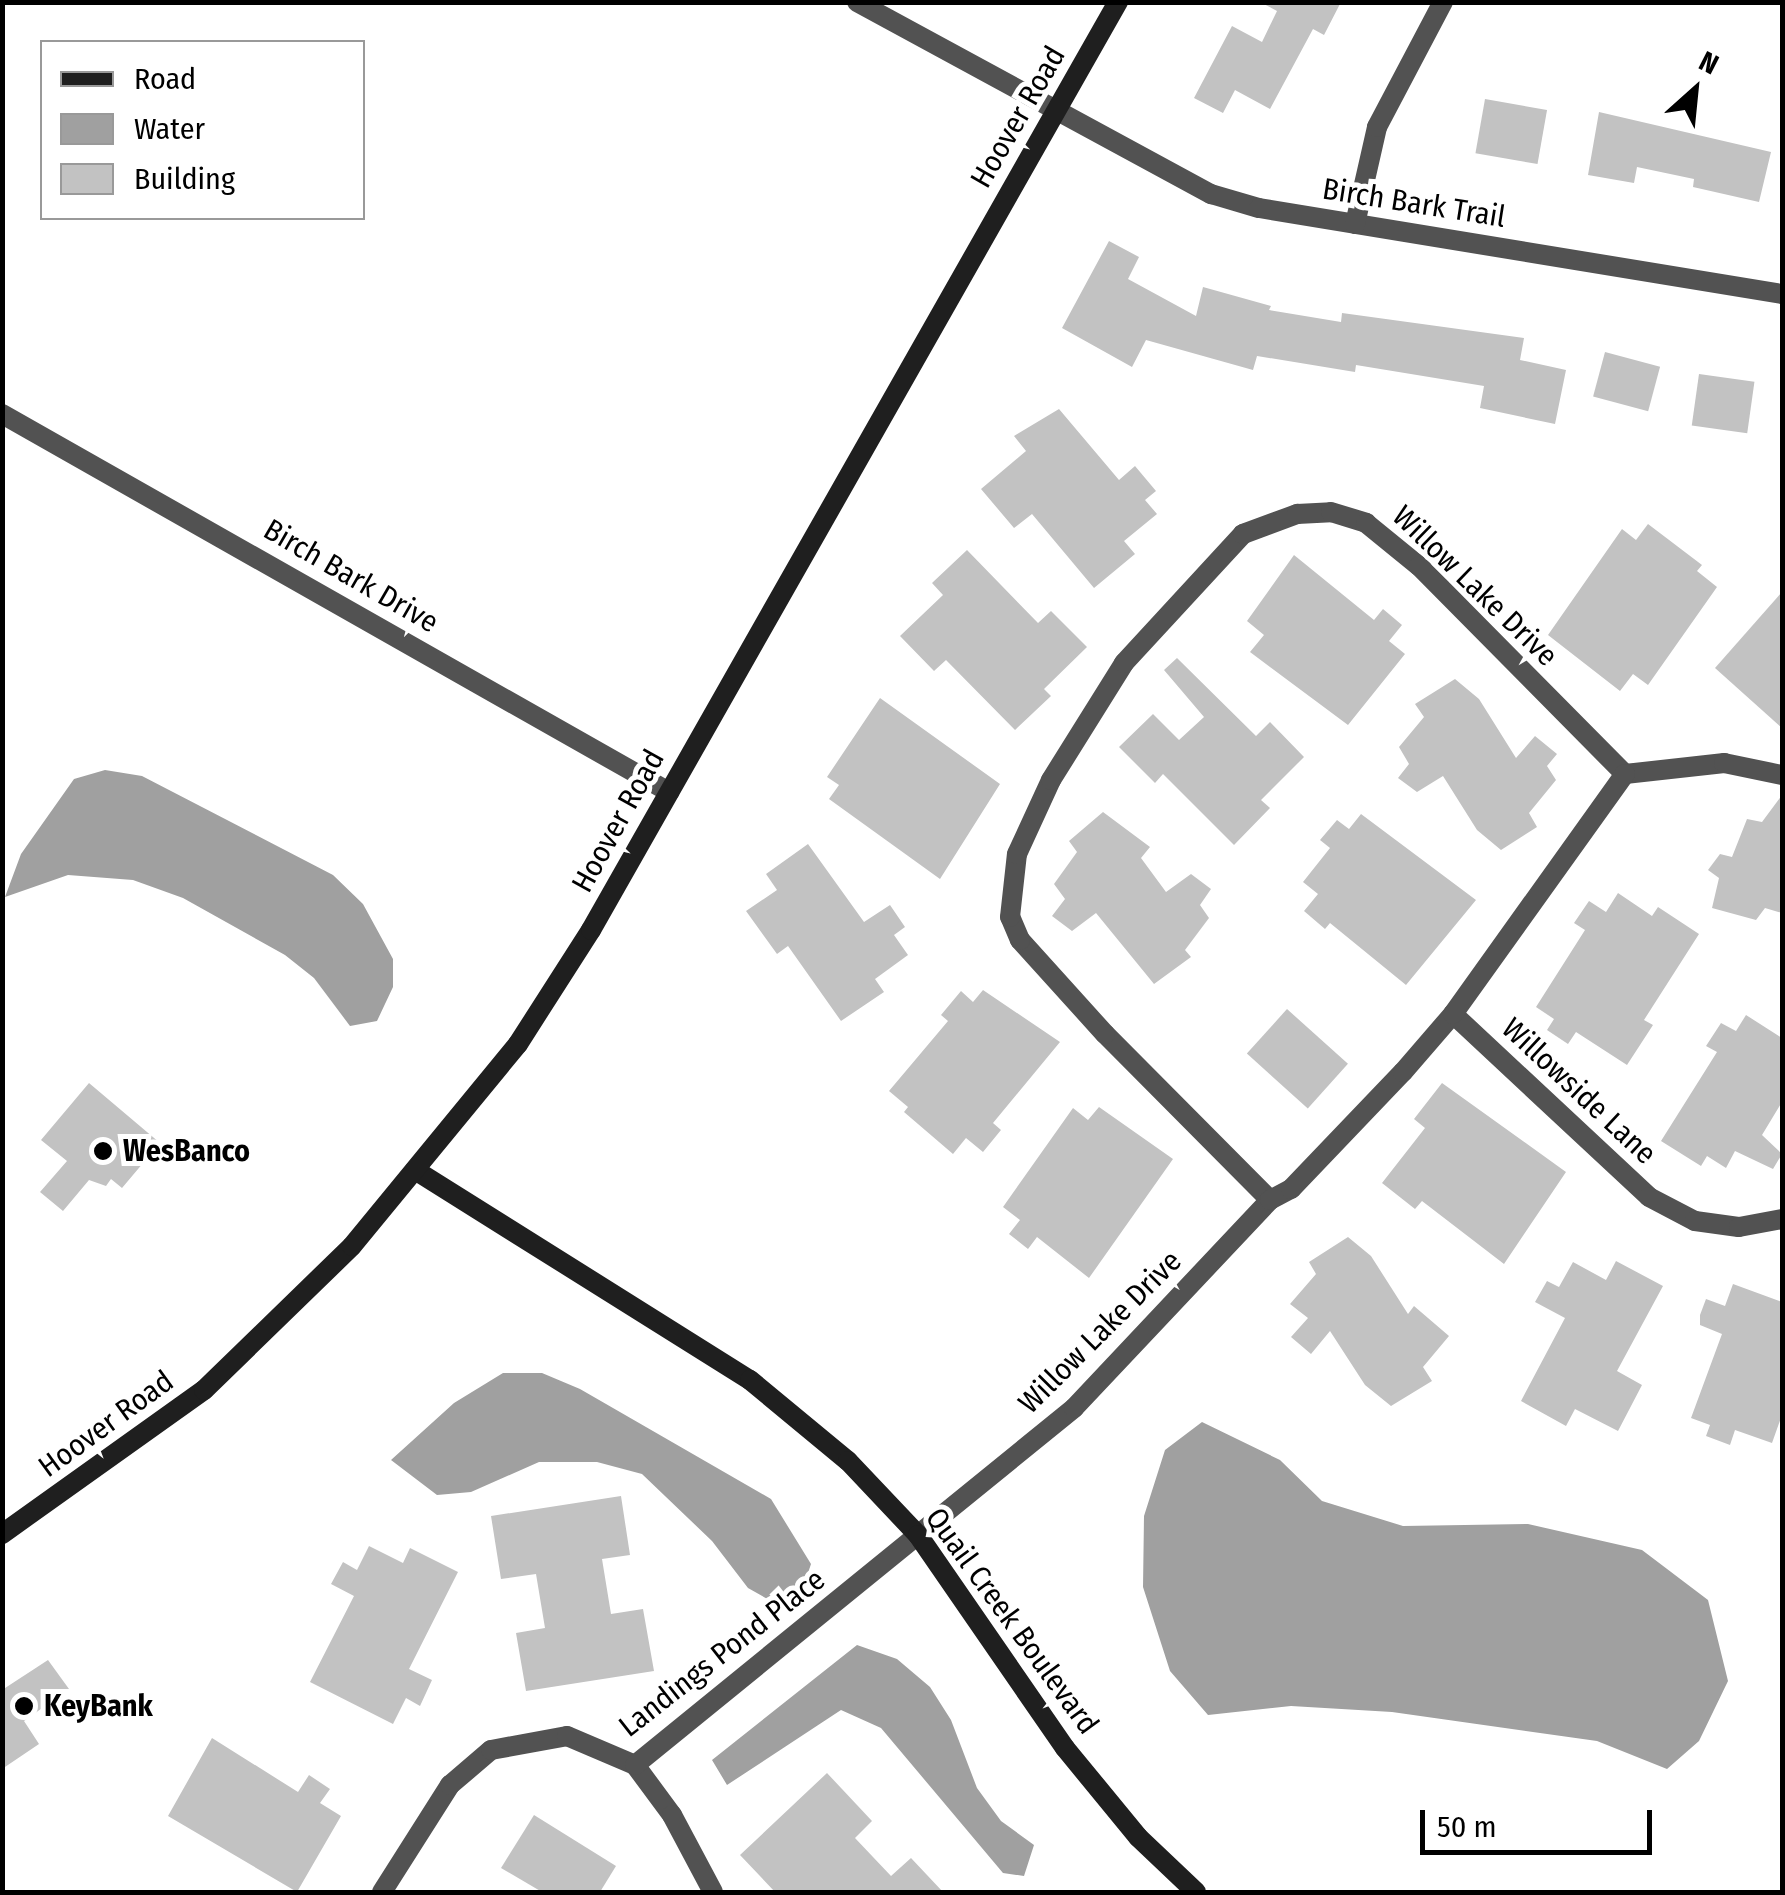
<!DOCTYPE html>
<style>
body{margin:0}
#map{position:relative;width:1785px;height:1895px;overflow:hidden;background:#fff;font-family:"Fira Sans Condensed",sans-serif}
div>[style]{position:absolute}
.water>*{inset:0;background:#a0a0a0}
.building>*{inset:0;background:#c2c2c2;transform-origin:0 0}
.street>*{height:20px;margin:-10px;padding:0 10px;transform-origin:10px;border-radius:10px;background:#525252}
.secondary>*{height:20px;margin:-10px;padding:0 10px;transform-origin:10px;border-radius:10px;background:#1f1f1f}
.dots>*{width:28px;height:28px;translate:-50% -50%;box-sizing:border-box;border:5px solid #fff;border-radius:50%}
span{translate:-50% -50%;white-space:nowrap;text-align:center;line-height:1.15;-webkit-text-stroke:10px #fff;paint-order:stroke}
.street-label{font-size:30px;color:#000}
.poi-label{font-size:30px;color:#000;font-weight:700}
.left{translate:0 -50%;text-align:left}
.frame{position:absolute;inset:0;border:5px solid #000;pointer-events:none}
.legend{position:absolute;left:40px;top:40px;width:325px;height:180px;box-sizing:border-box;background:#fff;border:2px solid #999;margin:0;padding:12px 18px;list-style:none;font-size:30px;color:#000}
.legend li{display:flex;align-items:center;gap:20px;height:50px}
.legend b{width:50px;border:2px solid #999}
.north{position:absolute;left:1645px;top:40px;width:100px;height:100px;-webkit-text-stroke:8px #fff;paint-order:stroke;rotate:27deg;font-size:28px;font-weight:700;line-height:40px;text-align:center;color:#000}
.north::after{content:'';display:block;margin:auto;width:35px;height:45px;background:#000;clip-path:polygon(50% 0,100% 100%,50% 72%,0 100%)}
.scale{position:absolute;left:1420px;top:1810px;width:232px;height:45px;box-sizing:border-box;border:5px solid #000;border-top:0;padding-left:12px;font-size:30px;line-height:35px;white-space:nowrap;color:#000;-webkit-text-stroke:8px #fff;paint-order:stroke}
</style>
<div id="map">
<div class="water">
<div style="clip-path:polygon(105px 770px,142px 776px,333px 875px,363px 904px,393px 959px,393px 987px,377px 1021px,350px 1026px,314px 978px,285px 955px,183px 898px,133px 880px,68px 875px,5px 897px,21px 854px,74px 779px)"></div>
<div style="clip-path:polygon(503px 1373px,542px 1373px,580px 1389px,771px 1499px,811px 1564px,803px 1588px,778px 1605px,748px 1588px,712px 1541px,642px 1474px,597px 1462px,539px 1462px,471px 1492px,437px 1495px,391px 1460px,454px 1403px)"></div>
<div style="clip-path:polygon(1202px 1422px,1280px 1460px,1322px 1501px,1403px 1526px,1528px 1524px,1642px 1550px,1708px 1600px,1728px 1681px,1699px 1741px,1667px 1769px,1597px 1741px,1392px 1712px,1291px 1706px,1208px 1715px,1170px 1671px,1143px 1587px,1144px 1516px,1165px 1450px)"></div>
<div style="clip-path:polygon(857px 1645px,897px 1659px,930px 1687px,951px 1720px,977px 1788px,1001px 1821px,1034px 1845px,1024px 1876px,1003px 1873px,881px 1728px,841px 1710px,727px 1785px,712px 1760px)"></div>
</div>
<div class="building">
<div style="clip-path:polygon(1260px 2px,1341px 2px,1324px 35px,1313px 29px,1270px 109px,1235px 90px,1223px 113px,1194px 98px,1232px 26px,1262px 42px,1277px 11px)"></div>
<div style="left:1485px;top:99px;width:63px;height:55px;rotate:10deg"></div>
<div style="clip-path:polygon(1599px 112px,1771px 152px,1759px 202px,1693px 187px,1694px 179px,1637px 167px,1634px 183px,1588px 175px)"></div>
<div style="clip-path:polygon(1109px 241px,1139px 257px,1128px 279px,1196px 316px,1203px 287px,1271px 306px,1269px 310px,1341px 322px,1342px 313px,1524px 338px,1520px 360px,1566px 370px,1555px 424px,1480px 408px,1484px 386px,1356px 365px,1355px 372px,1257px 356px,1253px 370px,1146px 340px,1132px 367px,1062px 328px)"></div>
<div style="left:1605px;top:352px;width:57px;height:46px;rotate:15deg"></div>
<div style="left:1699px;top:374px;width:56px;height:52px;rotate:8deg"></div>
<div style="clip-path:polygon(1059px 409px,1119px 480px,1135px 466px,1156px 491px,1145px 500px,1157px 514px,1124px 541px,1135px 554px,1094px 588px,1032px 514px,1014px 528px,981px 489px,1026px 451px,1014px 436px)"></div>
<div style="clip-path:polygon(1648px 524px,1702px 565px,1697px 571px,1717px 587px,1648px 685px,1633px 674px,1620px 691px,1548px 635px,1622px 529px,1636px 540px)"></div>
<div style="clip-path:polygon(967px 550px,1038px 623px,1051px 611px,1087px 647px,1044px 689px,1051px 696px,1015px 730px,946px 660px,934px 671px,900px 636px,943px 595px,932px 583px)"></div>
<div style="clip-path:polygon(1294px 555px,1374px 620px,1383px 609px,1402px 625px,1389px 641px,1405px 654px,1348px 725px,1250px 652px,1264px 635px,1247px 621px)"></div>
<div style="clip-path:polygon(1782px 592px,1782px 728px,1715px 668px)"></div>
<div style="clip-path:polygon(1177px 658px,1256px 736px,1270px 722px,1304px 757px,1261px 800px,1270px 808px,1234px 845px,1163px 774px,1155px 783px,1119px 747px,1153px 714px,1179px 740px,1204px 717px,1164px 670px)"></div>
<div style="clip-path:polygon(1455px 679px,1479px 699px,1516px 758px,1535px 736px,1557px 754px,1547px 766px,1556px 780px,1529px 813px,1537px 827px,1501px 850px,1477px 830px,1443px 776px,1417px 792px,1398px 778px,1409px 764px,1399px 747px,1424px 717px,1415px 704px)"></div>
<div style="clip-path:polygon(880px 698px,1000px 784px,940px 879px,829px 799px,839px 785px,827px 777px)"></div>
<div style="clip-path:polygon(1782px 795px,1782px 913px,1765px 908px,1756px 920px,1712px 908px,1719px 878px,1708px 870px,1720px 854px,1732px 857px,1747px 819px,1762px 822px)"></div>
<div style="clip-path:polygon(1103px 812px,1150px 847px,1141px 858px,1166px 892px,1191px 874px,1211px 889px,1200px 905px,1209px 918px,1185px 950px,1191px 957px,1154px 984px,1096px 913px,1072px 931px,1052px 916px,1065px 899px,1054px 884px,1077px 852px,1069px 841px)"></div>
<div style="clip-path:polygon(1361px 814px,1476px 900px,1406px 985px,1330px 923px,1325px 929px,1304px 911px,1318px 894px,1303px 882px,1330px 848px,1320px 840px,1337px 820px,1349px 829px)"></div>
<div style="clip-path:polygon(808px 844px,864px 922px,890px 905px,905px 927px,894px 935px,908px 955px,875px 979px,884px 992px,841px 1021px,788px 946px,777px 954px,746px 911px,777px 890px,766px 874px)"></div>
<div style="clip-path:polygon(1618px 893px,1652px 916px,1658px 907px,1699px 934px,1644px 1020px,1653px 1025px,1627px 1065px,1576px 1032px,1568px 1044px,1547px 1030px,1554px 1019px,1536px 1007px,1585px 930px,1574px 923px,1589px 901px,1606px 912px)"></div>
<div style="clip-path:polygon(983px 990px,1060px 1042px,993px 1123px,1001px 1130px,983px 1152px,966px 1138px,953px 1154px,904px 1112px,908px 1107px,889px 1091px,948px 1021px,941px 1015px,961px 991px,973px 1002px)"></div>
<div style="left:1287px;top:1009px;width:82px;height:60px;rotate:42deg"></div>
<div style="clip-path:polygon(1746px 1015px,1782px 1038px,1782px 1102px,1762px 1135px,1782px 1154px,1773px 1169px,1735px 1151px,1726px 1168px,1707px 1156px,1701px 1166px,1661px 1141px,1717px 1052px,1706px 1046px,1721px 1023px,1736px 1031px)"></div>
<div style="clip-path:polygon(89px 1083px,160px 1143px,122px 1188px,111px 1179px,106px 1186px,89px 1180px,63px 1211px,40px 1192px,67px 1161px,41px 1140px)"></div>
<div style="clip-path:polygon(1442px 1083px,1566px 1172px,1504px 1264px,1422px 1201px,1415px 1209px,1382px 1183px,1425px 1128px,1414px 1119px)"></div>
<div style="clip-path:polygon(1099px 1107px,1173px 1159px,1089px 1278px,1037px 1237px,1028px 1249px,1009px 1234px,1020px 1220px,1003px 1207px,1073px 1108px,1088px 1120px)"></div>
<div style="clip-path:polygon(1348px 1237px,1371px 1256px,1408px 1314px,1414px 1306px,1449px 1336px,1423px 1367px,1432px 1381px,1391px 1406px,1365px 1385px,1330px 1331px,1311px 1354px,1291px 1337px,1308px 1318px,1290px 1304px,1316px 1274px,1309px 1262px)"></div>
<div style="clip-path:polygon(1616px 1261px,1663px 1286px,1617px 1371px,1642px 1385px,1618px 1431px,1575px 1409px,1566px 1426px,1521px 1401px,1565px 1318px,1535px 1302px,1547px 1281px,1559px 1287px,1573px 1262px,1606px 1280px)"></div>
<div style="clip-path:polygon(1733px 1284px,1782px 1302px,1782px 1415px,1772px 1443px,1735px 1430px,1730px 1445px,1706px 1436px,1710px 1425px,1691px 1418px,1722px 1334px,1700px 1325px,1700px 1315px,1706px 1299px,1725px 1306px)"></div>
<div style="clip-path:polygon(621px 1496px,630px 1555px,602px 1559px,611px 1614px,643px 1609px,654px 1671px,526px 1691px,516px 1633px,545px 1628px,536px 1574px,501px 1579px,491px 1516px)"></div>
<div style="clip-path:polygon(369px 1546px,403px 1563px,410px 1548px,458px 1572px,409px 1669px,432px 1680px,420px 1706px,406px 1698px,393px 1724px,310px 1682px,354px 1596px,331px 1584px,343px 1562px,357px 1570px)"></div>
<div style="clip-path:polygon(48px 1660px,69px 1689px,24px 1721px,39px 1744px,2px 1769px,2px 1690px)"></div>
<div style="clip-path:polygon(212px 1738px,298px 1792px,309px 1775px,330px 1789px,320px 1803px,341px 1816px,297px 1892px,168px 1816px)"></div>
<div style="clip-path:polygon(827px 1773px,872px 1821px,855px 1838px,891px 1876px,911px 1858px,943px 1892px,775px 1892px,740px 1855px)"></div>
<div style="clip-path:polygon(534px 1815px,616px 1866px,600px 1892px,542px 1892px,501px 1868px)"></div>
</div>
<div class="street">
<div style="left:857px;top:2px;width:403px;rotate:28.5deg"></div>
<div style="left:1211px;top:194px;width:50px;rotate:16.3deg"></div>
<div style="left:1259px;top:208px;width:530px;rotate:9.34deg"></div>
<div style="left:1355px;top:224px;width:99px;rotate:-77.2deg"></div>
<div style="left:1377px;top:127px;width:141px;rotate:-62.2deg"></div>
<div style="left:2px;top:414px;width:767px;rotate:29.54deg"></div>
<div style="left:1625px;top:774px;width:100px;rotate:-6.3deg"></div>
<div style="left:1724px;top:763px;width:59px;rotate:11.7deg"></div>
<div style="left:1453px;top:1014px;width:268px;rotate:43deg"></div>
<div style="left:1649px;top:1197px;width:52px;rotate:27.6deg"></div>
<div style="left:1695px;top:1221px;width:44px;rotate:7.8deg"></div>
<div style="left:1739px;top:1227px;width:44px;rotate:-10.5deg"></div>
<div style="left:1270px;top:1200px;width:234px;rotate:-134.8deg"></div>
<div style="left:1105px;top:1034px;width:127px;rotate:-132.1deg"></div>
<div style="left:1020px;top:940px;width:25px;rotate:-113deg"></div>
<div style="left:1010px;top:917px;width:63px;rotate:-83.7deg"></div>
<div style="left:1017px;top:854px;width:81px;rotate:-65.3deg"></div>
<div style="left:1051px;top:780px;width:138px;rotate:-58deg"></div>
<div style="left:1124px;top:663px;width:176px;rotate:-47.3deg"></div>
<div style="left:1243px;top:534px;width:58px;rotate:-20.3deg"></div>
<div style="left:1297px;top:514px;width:34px;rotate:-3deg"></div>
<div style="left:1331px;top:512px;width:37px;rotate:17deg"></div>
<div style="left:1366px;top:523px;width:68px;rotate:39.1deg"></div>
<div style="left:1419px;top:566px;width:293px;rotate:45.3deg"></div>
<div style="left:635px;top:1765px;width:62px;rotate:53.5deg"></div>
<div style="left:672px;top:1815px;width:87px;rotate:62deg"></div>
<div style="left:382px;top:1892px;width:127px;rotate:-57.6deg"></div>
<div style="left:450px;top:1785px;width:54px;rotate:-40.5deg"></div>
<div style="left:491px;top:1750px;width:77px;rotate:-10.4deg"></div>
<div style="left:567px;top:1736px;width:74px;rotate:23.1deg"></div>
<div style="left:635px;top:1765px;width:566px;rotate:-39.12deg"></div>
<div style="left:1074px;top:1408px;width:286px;rotate:-46.7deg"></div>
<div style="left:1270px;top:1200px;width:24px;rotate:-28deg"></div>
<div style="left:1291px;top:1189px;width:162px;rotate:-46.3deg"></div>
<div style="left:1403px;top:1072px;width:77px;rotate:-49.2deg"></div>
<div style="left:1453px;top:1014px;width:295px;rotate:-54.4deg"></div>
</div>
<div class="secondary">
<div style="left:415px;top:1170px;width:395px;rotate:32.1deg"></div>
<div style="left:750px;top:1380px;width:127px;rotate:39.6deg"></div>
<div style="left:848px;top:1461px;width:102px;rotate:46.6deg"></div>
<div style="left:918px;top:1535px;width:259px;rotate:55.4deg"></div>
<div style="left:1065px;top:1748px;width:115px;rotate:50.6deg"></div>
<div style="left:1138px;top:1837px;width:80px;rotate:43.5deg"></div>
<div style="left:2px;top:1534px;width:248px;rotate:-35.5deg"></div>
<div style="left:204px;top:1390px;width:206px;rotate:-44.2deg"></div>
<div style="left:352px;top:1246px;width:261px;rotate:-50.6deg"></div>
<div style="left:518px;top:1044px;width:135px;rotate:-57.4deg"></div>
<div style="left:591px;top:930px;width:1067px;rotate:-60.41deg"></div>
</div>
<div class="dots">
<div style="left:103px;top:1151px;background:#000"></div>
<div style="left:24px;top:1706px;background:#000"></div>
</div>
<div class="street-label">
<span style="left:1018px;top:117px;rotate:-60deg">Hoover Road</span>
<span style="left:1414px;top:203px;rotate:9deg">Birch Bark Trail</span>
<span style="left:351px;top:576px;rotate:30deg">Birch Bark Drive</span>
<span style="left:1475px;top:586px;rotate:44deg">Willow Lake Drive</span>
<span style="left:618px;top:821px;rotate:-61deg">Hoover Road</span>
<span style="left:1579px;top:1091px;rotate:43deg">Willowside Lane</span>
<span style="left:1100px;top:1332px;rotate:-45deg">Willow Lake Drive</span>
<span style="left:106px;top:1424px;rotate:-36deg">Hoover Road</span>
<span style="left:1012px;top:1621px;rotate:54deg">Quail Creek Boulevard</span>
<span style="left:722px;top:1653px;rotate:-38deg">Landings Pond Place</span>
</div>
<div class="poi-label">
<span class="left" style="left:123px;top:1151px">WesBanco</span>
<span class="left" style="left:44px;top:1706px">KeyBank</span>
</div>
<div class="frame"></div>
<ul class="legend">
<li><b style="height:12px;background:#1f1f1f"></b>Road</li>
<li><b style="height:28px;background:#a0a0a0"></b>Water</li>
<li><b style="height:28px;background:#c2c2c2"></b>Building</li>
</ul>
<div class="north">N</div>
<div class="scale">50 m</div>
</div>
